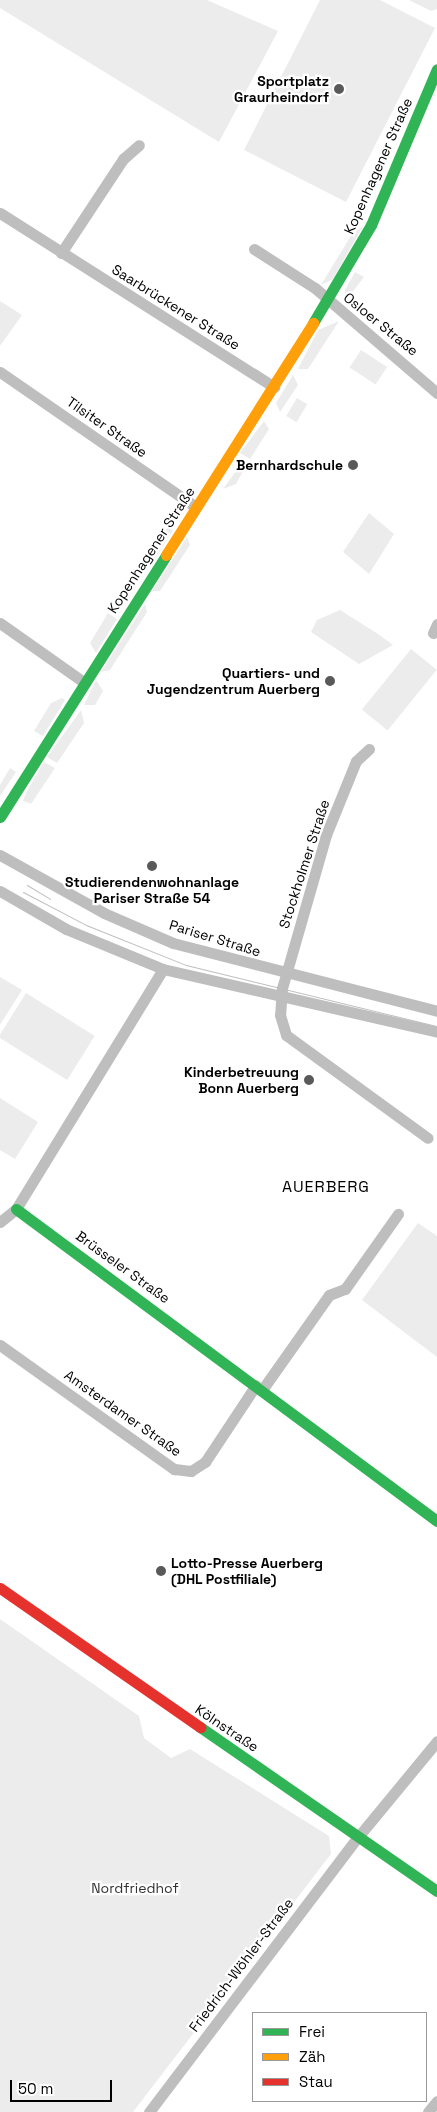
<!DOCTYPE html>
<meta charset="utf-8">
<style>
body{margin:0}
#map{position:relative;width:437px;height:2112px;overflow:hidden;background:#fff;font-family:"Space Grotesk",sans-serif}
div>[style]{position:absolute}
.green>*{inset:0;background:#ececec;transform-origin:0 0}
.street>*{height:11px;margin:-5.5px;padding:0 5.5px;transform-origin:5.5px;border-radius:5.5px;background:#bebebe}
.fast>*{height:11px;margin:-5.5px;padding:0 5.5px;transform-origin:5.5px;border-radius:5.5px;background:#30b455}
.slow>*{height:11px;margin:-5.5px;padding:0 5.5px;transform-origin:5.5px;border-radius:5.5px;background:#ff9f0a}
.jam>*{height:11px;margin:-5.5px;padding:0 5.5px;transform-origin:5.5px;border-radius:5.5px;background:#e5322d}
.tram>*{height:1px;margin:-0.5px;padding:0 0.5px;transform-origin:0.5px;border-radius:0.5px;background:#bebebe}
.dots>*{width:14px;height:14px;translate:-50% -50%;box-sizing:border-box;border:2px solid #fff;border-radius:50%}
span{translate:-50% -50%;white-space:nowrap;text-align:center;line-height:1.15;-webkit-text-stroke:4.5px #fff;paint-order:stroke}
.poi-label{font-size:14px;color:#000;font-weight:700}
.right{translate:-100% -50%;text-align:right}
.left{translate:0 -50%;text-align:left}
.street-label{font-size:14px;color:#000}
.park-label{font-size:14px;color:#333}
.quarter-label{font-size:16px;color:#000;letter-spacing:1px}
.legend{position:absolute;left:252px;top:2012px;width:175px;height:90px;box-sizing:border-box;background:#fff;border:1px solid #999;margin:0;padding:6px 9px;list-style:none;font-size:15px;color:#000}
.legend li{display:flex;align-items:center;gap:10px;height:25px}
.legend b{width:25px;border:1px solid #999}
.scale{position:absolute;left:10px;top:2080px;width:102px;height:22px;box-sizing:border-box;border:2px solid #000;border-top:0;padding-left:6px;font-size:15px;line-height:18px;white-space:nowrap;color:#000;-webkit-text-stroke:4px #fff;paint-order:stroke}
</style>
<div id="map">
<div class="green">
<div style="clip-path:polygon(0 0,207px 0,278px 31px,219px 142px,0 8px)"></div>
<div style="clip-path:polygon(320px 0,380px 0,435px 28px,346px 202px,244px 150px)"></div>
<div style="clip-path:polygon(409px 0,437px 0,437px 9px,431px 11px)"></div>
<div style="clip-path:polygon(363px 226px,333px 279px,321px 285px,352px 234px)"></div>
<div style="clip-path:polygon(355px 272px,364px 277px,345px 302px,345px 290px)"></div>
<div style="clip-path:polygon(0 301px,22px 315px,0 346px)"></div>
<div style="clip-path:polygon(339px 321px,308px 369px,298px 369px,318px 330px)"></div>
<div style="left:361px;top:350px;width:31px;height:21px;rotate:33deg"></div>
<div style="clip-path:polygon(293px 375px,298px 385px,280px 412px,276px 403px)"></div>
<div style="left:297px;top:398px;width:12px;height:21px;rotate:31deg"></div>
<div style="clip-path:polygon(264px 421px,269px 429px,250px 459px,240px 453px)"></div>
<div style="clip-path:polygon(241px 464px,246px 466px,236px 484px,223px 489px)"></div>
<div style="clip-path:polygon(369px 513px,394px 534px,369px 574px,343px 552px)"></div>
<div style="clip-path:polygon(168px 527px,173px 530px,150px 567px,142px 561px)"></div>
<div style="clip-path:polygon(187px 537px,190px 545px,160px 591px,152px 591px)"></div>
<div style="clip-path:polygon(145px 604px,147px 612px,110px 670px,101px 672px)"></div>
<div style="clip-path:polygon(340px 610px,378px 634px,393px 645px,359px 664px,311px 632px,317px 620px)"></div>
<div style="clip-path:polygon(108px 613px,117px 619px,96px 653px,90px 643px)"></div>
<div style="left:411px;top:649px;width:33px;height:78px;rotate:39deg"></div>
<div style="clip-path:polygon(96px 680px,103px 691px,95px 705px,84px 705px)"></div>
<div style="clip-path:polygon(62px 698px,65px 700px,43px 736px,34px 731px,51px 703px)"></div>
<div style="clip-path:polygon(81px 710px,84px 723px,57px 763px,47px 757px)"></div>
<div style="clip-path:polygon(44px 762px,55px 768px,31px 804px,23px 801px,26px 793px)"></div>
<div style="clip-path:polygon(10px 768px,16px 772px,0 796px,0 785px)"></div>
<div style="clip-path:polygon(0 977px,22px 990px,0 1025px)"></div>
<div style="left:26px;top:993px;width:81px;height:52px;rotate:32deg"></div>
<div style="clip-path:polygon(0 1098px,38px 1122px,15px 1159px,0 1150px)"></div>
<div style="clip-path:polygon(418px 1223px,437px 1236px,437px 1357px,362px 1300px)"></div>
<div style="clip-path:polygon(0 1619px,139px 1716px,144px 1738px,171px 1758px,190px 1749px,329px 1836px,331px 1854px,133px 2112px,0 2112px)"></div>
</div>
<div class="street">
<div style="left:0;top:213px;width:325px;rotate:32.4deg"></div>
<div style="left:254px;top:249px;width:72px;rotate:32.6deg"></div>
<div style="left:315px;top:288px;width:161px;rotate:40.7deg"></div>
<div style="left:61px;top:253px;width:113px;rotate:-56.6deg"></div>
<div style="left:123px;top:159px;width:21px;rotate:-41deg"></div>
<div style="left:0;top:372px;width:238px;rotate:34.6deg"></div>
<div style="left:0;top:623px;width:104px;rotate:35.2deg"></div>
<div style="left:433px;top:633px;width:10px;rotate:-66deg"></div>
<div style="left:369px;top:749px;width:18px;rotate:137deg"></div>
<div style="left:356px;top:761px;width:80px;rotate:112.1deg"></div>
<div style="left:326px;top:835px;width:159px;rotate:106deg"></div>
<div style="left:282px;top:988px;width:27px;rotate:94deg"></div>
<div style="left:280px;top:1015px;width:21px;rotate:73deg"></div>
<div style="left:286px;top:1035px;width:175px;rotate:36deg"></div>
<div style="left:0;top:855px;width:119px;rotate:29.1deg"></div>
<div style="left:104px;top:913px;width:75px;rotate:23.5deg"></div>
<div style="left:173px;top:943px;width:273px;rotate:14.4deg"></div>
<div style="left:0;top:891px;width:76px;rotate:29.9deg"></div>
<div style="left:66px;top:929px;width:105px;rotate:22.4deg"></div>
<div style="left:163px;top:969px;width:281px;rotate:12.9deg"></div>
<div style="left:0;top:1222px;width:21px;rotate:-39deg"></div>
<div style="left:16px;top:1209px;width:281px;rotate:-58.5deg"></div>
<div style="left:0;top:1345px;width:214px;rotate:35.5deg"></div>
<div style="left:174px;top:1469px;width:17px;rotate:7deg"></div>
<div style="left:191px;top:1471px;width:17px;rotate:-33deg"></div>
<div style="left:205px;top:1462px;width:92px;rotate:-56.5deg"></div>
<div style="left:262px;top:1390px;width:116px;rotate:-54.8deg"></div>
<div style="left:329px;top:1295px;width:17px;rotate:-21deg"></div>
<div style="left:345px;top:1289px;width:92px;rotate:-54.8deg"></div>
<div style="left:149px;top:2112px;width:345px;rotate:-52.8deg"></div>
<div style="left:358px;top:1837px;width:124px;rotate:-50.5deg"></div>
<div style="left:428px;top:2112px;width:14px;rotate:-51deg"></div>
</div>
<div class="fast">
<div style="left:313px;top:323px;width:114px;rotate:-59.4deg"></div>
<div style="left:371px;top:225px;width:169px;rotate:-67.1deg"></div>
<div style="left:0;top:817px;width:310px;rotate:-57.6deg"></div>
<div style="left:16px;top:1209px;width:524px;rotate:36.54deg"></div>
<div style="left:200px;top:1727px;width:288px;rotate:34.7deg"></div>
</div>
<div class="slow">
<div style="left:166px;top:555px;width:275px;rotate:-57.6deg"></div>
</div>
<div class="jam">
<div style="left:0;top:1588px;width:244px;rotate:34.8deg"></div>
</div>
<div class="tram">
<div style="left:27px;top:885px;width:27px;rotate:31deg"></div>
<div style="left:23px;top:892px;width:71px;rotate:27.6deg"></div>
<div style="left:86px;top:925px;width:108px;rotate:21.8deg"></div>
<div style="left:186px;top:965px;width:258px;rotate:13.7deg"></div>
</div>
<div class="dots">
<div style="left:339px;top:89px;background:#595959"></div>
<div style="left:353px;top:465px;background:#595959"></div>
<div style="left:330px;top:681px;background:#595959"></div>
<div style="left:152px;top:866px;background:#595959"></div>
<div style="left:309px;top:1080px;background:#595959"></div>
<div style="left:161px;top:1571px;background:#595959"></div>
</div>
<div class="poi-label">
<span class="right" style="left:329px;top:89px">Sportplatz<br>Graurheindorf</span>
<span class="right" style="left:343px;top:465px">Bernhardschule</span>
<span class="right" style="left:320px;top:681px">Quartiers- und<br>Jugendzentrum Auerberg</span>
<span style="left:152px;top:890px">Studierendenwohnanlage<br>Pariser Straße 54</span>
<span class="right" style="left:299px;top:1080px">Kinderbetreuung<br>Bonn Auerberg</span>
<span class="left" style="left:171px;top:1571px">Lotto-Presse Auerberg<br>(DHL Postfiliale)</span>
</div>
<div class="street-label">
<span style="left:378px;top:166px;rotate:-66deg">Kopenhagener Straße</span>
<span style="left:176px;top:307px;rotate:32deg">Saarbrückener Straße</span>
<span style="left:381px;top:324px;rotate:39deg">Osloer Straße</span>
<span style="left:107px;top:427px;rotate:35deg">Tilsiter Straße</span>
<span style="left:151px;top:550px;rotate:-57deg">Kopenhagener Straße</span>
<span style="left:304px;top:864px;rotate:-72deg">Stockholmer Straße</span>
<span style="left:215px;top:938px;rotate:17deg">Pariser Straße</span>
<span style="left:123px;top:1267px;rotate:36deg">Brüsseler Straße</span>
<span style="left:123px;top:1413px;rotate:35deg">Amsterdamer Straße</span>
<span style="left:227px;top:1728px;rotate:34deg">Kölnstraße</span>
<span style="left:241px;top:1965px;rotate:-53deg">Friedrich-Wöhler-Straße</span>
</div>
<div class="park-label">
<span style="left:135px;top:1888px">Nordfriedhof</span>
</div>
<div class="quarter-label">
<span style="left:326px;top:1187px">AUERBERG</span>
</div>
<ul class="legend">
<li><b style="height:6px;background:#30b455"></b>Frei</li>
<li><b style="height:6px;background:#ff9f0a"></b>Zäh</li>
<li><b style="height:6px;background:#e5322d"></b>Stau</li>
</ul>
<div class="scale">50 m</div>
</div>
